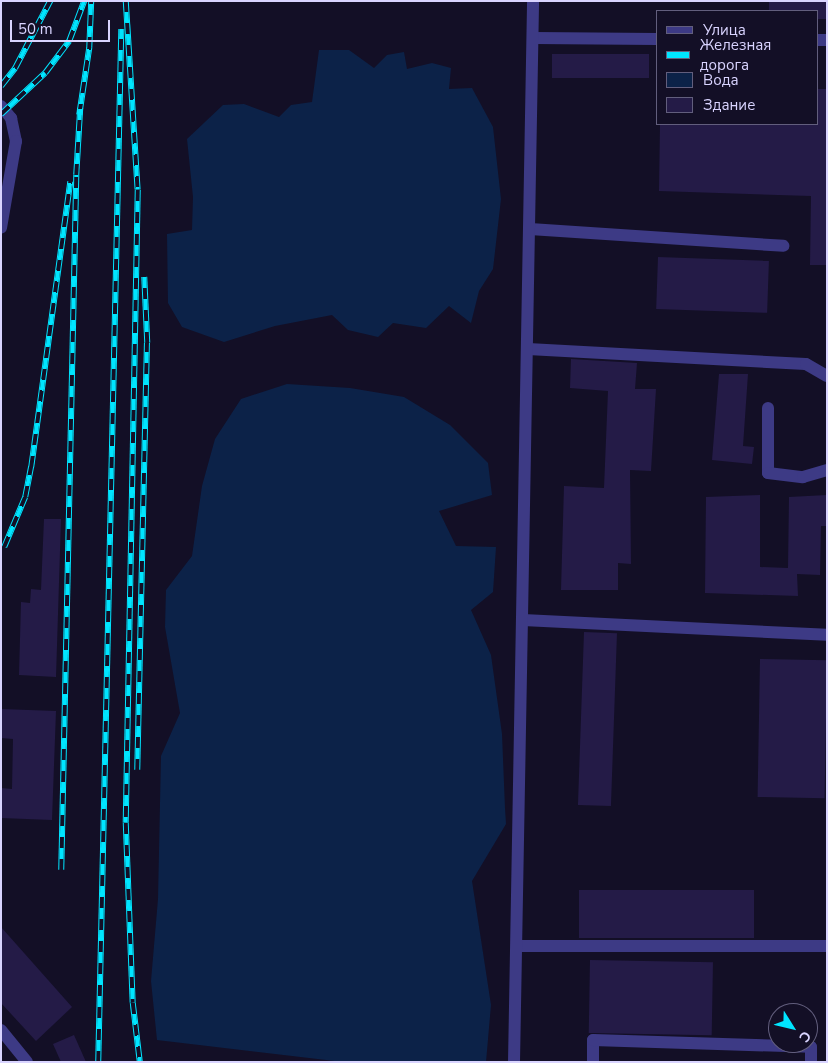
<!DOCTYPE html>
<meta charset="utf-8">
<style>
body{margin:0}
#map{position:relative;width:828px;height:1063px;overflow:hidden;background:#130f26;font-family:"Nunito Sans",sans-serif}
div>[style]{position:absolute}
.water>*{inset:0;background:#0c2248}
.building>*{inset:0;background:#241b47;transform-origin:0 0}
.minor>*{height:12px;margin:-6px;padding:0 6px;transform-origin:6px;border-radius:6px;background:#3d3a85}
.rail>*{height:5.5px;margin-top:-2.75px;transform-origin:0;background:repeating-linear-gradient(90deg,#130f26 0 11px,#00e5ff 0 22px);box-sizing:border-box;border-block:1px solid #00e5ff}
span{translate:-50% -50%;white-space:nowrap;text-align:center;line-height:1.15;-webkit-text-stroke:4.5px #130f26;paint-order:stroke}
.frame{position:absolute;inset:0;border:2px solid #d9d4ff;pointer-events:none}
.legend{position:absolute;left:656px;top:10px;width:162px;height:115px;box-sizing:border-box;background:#130f26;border:1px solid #625e7d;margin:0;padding:6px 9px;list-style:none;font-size:15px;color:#d9d4ff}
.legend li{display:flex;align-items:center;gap:10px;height:25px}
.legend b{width:25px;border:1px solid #625e7d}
.north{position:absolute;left:768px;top:1003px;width:50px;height:50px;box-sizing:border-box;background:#130f26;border:1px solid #625e7d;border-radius:50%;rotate:126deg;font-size:14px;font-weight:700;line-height:20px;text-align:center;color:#d9d4ff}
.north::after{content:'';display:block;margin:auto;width:18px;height:22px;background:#00e5ff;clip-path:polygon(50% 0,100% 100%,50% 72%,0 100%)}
.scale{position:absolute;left:10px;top:20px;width:100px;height:22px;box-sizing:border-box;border:2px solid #d9d4ff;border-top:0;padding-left:6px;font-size:15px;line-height:18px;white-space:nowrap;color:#d9d4ff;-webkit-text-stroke:4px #130f26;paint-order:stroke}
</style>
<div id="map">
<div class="water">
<div style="clip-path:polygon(319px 50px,349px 50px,374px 68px,387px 55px,404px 52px,407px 69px,432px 63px,451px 68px,449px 89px,472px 88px,493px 127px,501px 199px,493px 269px,479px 291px,471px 323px,449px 306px,426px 328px,393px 323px,378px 337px,348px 330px,332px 315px,275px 326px,224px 342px,182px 327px,168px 303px,167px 234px,192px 230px,193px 197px,187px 139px,223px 105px,244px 104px,279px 117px,291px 105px,312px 102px)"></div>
<div style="clip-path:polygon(287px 384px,350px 388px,404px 397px,450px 425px,488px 463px,492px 495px,439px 511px,456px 546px,496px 547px,493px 592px,471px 610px,491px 655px,502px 734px,505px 808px,506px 824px,472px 881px,491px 1005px,486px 1062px,343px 1062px,157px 1040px,151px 981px,158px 899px,161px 756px,180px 713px,165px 627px,166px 590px,192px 556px,202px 486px,215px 439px,241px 399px)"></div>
</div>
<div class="building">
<div style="clip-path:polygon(769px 1px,827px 1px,827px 19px,817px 19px,817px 11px,769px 11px)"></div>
<div style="left:552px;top:54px;width:97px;height:24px"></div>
<div style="clip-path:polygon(817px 89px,827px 89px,827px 265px,810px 265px,811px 196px,659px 191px,660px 124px,817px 124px)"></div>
<div style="left:658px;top:257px;width:111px;height:52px;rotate:2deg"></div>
<div style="clip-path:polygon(571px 359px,637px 363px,635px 389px,656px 389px,651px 471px,630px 470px,631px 564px,618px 563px,618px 590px,561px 590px,564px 486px,604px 488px,608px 391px,570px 388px)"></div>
<div style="clip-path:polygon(719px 374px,748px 374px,743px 446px,754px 447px,752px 464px,712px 460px)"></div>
<div style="clip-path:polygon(760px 495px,760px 567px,788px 568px,789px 497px,827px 495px,827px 526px,821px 526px,820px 575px,797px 574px,798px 596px,705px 593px,706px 497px)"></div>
<div style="clip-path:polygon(44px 519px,61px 519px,56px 677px,19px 675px,21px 602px,30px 603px,31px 589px,41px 590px)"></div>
<div style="left:584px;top:632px;width:33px;height:173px;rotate:2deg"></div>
<div style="left:760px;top:659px;width:67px;height:138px;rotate:1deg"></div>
<div style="clip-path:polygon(1px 709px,56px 711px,52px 820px,1px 818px,1px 788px,12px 789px,13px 739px,1px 738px)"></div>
<div style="left:579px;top:890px;width:175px;height:48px"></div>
<div style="clip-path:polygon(1px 927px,72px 1007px,36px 1041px,1px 1003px)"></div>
<div style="left:590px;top:960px;width:123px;height:73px;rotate:1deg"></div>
<div style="clip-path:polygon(74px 1035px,86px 1062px,61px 1062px,53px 1044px)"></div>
</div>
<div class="minor">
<div style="left:534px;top:38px;width:123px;rotate:0.5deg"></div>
<div style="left:817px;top:40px;width:10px"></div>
<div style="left:1px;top:106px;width:16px;rotate:50deg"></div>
<div style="left:11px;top:118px;width:24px;rotate:78deg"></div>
<div style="left:16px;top:141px;width:88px;rotate:99.8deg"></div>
<div style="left:530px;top:229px;width:254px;rotate:3.8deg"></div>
<div style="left:528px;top:349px;width:278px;rotate:3.1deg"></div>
<div style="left:806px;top:364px;width:24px;rotate:30deg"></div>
<div style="left:768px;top:408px;width:65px;rotate:90deg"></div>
<div style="left:768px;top:473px;width:35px;rotate:7deg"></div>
<div style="left:803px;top:477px;width:25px;rotate:-16deg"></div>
<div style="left:523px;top:620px;width:304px;rotate:2.8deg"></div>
<div style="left:518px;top:946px;width:309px"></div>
<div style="left:1px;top:1030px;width:41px;rotate:50.9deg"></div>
<div style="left:514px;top:1062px;width:1061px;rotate:-88.97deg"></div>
<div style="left:593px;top:1062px;width:22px;rotate:-90deg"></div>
<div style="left:593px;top:1040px;width:218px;rotate:1.8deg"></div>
<div style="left:811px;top:1047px;width:15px;rotate:90deg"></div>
</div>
<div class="rail">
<div style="left:126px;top:1px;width:189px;rotate:86.4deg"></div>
<div style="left:138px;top:190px;width:633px;rotate:91.09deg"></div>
<div style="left:126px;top:823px;width:180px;rotate:87.8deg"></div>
<div style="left:133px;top:1003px;width:59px;rotate:83.2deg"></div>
<div style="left:1px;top:86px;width:23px;rotate:-52deg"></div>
<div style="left:15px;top:68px;width:76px;rotate:-62.4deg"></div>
<div style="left:1px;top:114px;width:60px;rotate:-43deg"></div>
<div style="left:45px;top:73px;width:40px;rotate:-53deg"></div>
<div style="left:69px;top:41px;width:43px;rotate:-69.4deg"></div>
<div style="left:79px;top:115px;width:68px;rotate:-81.5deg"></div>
<div style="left:89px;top:48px;width:47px;rotate:-87.6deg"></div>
<div style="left:4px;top:547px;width:54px;rotate:-67.2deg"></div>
<div style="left:25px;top:497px;width:31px;rotate:-79deg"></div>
<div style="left:31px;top:467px;width:288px;rotate:-82.2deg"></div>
<div style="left:137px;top:770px;width:427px;rotate:-88.7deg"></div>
<div style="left:147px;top:343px;width:66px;rotate:-92.6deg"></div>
<div style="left:61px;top:870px;width:695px;rotate:-88.76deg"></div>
<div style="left:76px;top:175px;width:67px;rotate:-86.6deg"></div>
<div style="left:98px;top:1062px;width:1033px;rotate:-88.72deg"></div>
</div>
<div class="frame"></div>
<ul class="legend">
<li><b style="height:6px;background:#3d3a85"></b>Улица</li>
<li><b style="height:6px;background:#00e5ff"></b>Железная дорога</li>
<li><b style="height:14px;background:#0c2248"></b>Вода</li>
<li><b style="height:14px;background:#241b47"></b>Здание</li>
</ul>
<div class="north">С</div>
<div class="scale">50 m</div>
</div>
